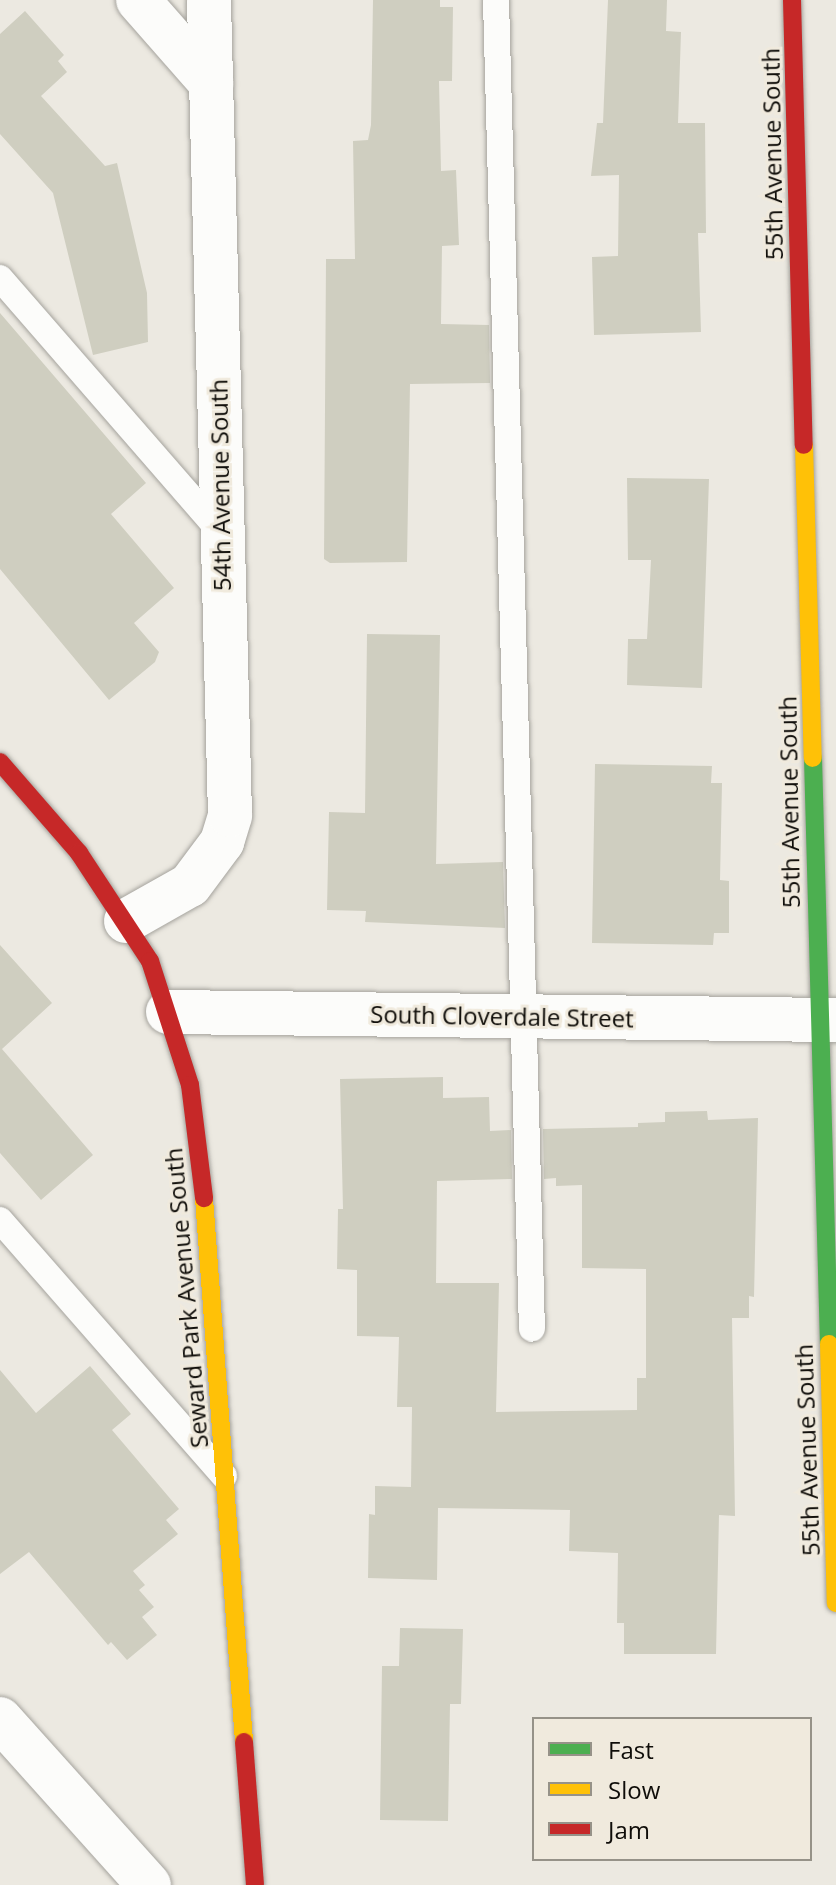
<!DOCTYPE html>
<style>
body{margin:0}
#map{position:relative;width:836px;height:1885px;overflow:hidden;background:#ece9e1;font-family:"Open Sans",sans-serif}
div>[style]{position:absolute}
.building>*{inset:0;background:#cfcec0}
.roads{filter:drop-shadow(0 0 2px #a5a39d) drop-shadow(0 0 2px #a5a39d)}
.lane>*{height:26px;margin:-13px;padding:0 13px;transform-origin:13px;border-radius:13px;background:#fcfcfa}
.street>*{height:44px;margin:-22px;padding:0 22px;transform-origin:22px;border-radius:22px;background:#fcfcfa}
.fast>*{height:18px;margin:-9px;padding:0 9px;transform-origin:9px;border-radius:9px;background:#4caf50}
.slow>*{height:18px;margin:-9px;padding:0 9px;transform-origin:9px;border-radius:9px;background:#ffc107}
.jam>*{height:18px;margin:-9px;padding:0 9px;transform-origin:9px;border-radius:9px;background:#c62828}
span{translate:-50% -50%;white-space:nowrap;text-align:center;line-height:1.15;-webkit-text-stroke:6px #f0eadd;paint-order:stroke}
.street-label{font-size:24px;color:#0f0d09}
.legend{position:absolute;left:532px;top:1717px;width:280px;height:144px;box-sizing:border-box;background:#f0eadd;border:2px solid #969288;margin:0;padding:10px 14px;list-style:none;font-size:24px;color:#0f0d09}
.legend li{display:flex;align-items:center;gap:16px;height:40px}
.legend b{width:40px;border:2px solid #969288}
</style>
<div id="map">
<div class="building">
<div style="clip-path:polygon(373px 0,440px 0,440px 7px,453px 7px,452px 81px,439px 81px,441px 171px,456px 170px,459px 245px,442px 246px,441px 324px,489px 325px,490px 383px,410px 384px,407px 562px,330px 563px,324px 559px,326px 259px,355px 259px,353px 141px,368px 140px,371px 125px)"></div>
<div style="clip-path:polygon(608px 0,667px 0,666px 31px,681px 32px,678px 123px,705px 123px,706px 233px,698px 233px,701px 332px,594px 335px,592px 257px,618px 256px,619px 175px,591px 176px,597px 123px,603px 123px)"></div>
<div style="clip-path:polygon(25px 11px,64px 55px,58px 61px,67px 72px,41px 96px,105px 166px,117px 163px,147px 293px,148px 342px,93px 355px,53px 193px,0 134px,0 34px)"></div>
<div style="clip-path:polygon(0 313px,146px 483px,111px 514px,174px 588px,134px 623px,159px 652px,155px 662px,109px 700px,0 569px)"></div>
<div style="clip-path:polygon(627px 478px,709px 479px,702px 688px,627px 685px,628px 639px,647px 639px,651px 560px,628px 560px)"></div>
<div style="clip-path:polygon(367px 634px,440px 635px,436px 864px,503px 862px,505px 928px,365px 922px,366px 911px,327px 910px,329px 812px,365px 813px)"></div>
<div style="clip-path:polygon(595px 764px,712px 766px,711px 783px,722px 783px,720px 880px,729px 881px,729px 933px,714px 933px,713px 945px,592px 943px)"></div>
<div style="clip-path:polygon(0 945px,52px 1003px,2px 1049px,93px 1155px,41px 1200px,0 1153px)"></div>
<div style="clip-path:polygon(443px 1077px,443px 1098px,489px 1097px,490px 1131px,511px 1130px,512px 1179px,437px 1181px,436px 1283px,499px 1283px,496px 1412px,637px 1410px,637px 1378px,646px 1378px,646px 1269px,582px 1268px,582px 1185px,556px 1186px,556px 1178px,544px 1179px,543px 1129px,638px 1127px,638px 1123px,665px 1122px,665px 1112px,707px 1111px,708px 1120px,758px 1118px,754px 1297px,749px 1296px,749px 1318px,732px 1318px,735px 1516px,719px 1515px,716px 1654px,624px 1654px,624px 1623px,617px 1623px,618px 1553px,569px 1551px,570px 1510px,438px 1508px,437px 1580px,368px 1578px,369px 1514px,375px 1515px,375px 1486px,411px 1487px,412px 1407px,397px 1407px,399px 1337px,357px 1336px,357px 1270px,337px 1269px,338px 1209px,343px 1209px,340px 1079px)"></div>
<div style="clip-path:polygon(90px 1366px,131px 1414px,112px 1430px,179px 1509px,166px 1520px,178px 1534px,133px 1571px,145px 1585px,139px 1590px,154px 1607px,142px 1617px,157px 1635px,127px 1660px,111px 1642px,108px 1645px,29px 1552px,0 1574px,0 1370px,36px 1413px)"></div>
<div style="clip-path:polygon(400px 1628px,463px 1629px,461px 1704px,450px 1704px,448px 1821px,380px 1820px,382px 1666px,399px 1666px)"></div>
</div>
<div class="roads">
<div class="lane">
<div style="left:496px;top:0;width:1329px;rotate:88.45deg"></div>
<div style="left:0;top:278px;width:337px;rotate:49deg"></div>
<div style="left:0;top:1220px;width:340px;rotate:48.8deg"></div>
</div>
<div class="street">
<div style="left:138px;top:0;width:111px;rotate:48.7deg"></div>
<div style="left:126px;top:921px;width:73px;rotate:-29.4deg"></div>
<div style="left:190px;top:885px;width:54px;rotate:-53.3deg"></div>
<div style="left:222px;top:842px;width:28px;rotate:-73deg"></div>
<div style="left:230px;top:815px;width:815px;rotate:-91.48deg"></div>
<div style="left:168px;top:1012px;width:668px;rotate:0.69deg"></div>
<div style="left:0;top:1719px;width:223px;rotate:48.1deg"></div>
</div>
<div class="fast">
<div style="left:813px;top:758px;width:586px;rotate:88.44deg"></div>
</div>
<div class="slow">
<div style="left:804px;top:445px;width:313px;rotate:88.4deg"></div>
<div style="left:204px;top:1198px;width:545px;rotate:85.79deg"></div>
<div style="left:829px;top:1344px;width:259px;rotate:88.5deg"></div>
</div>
<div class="jam">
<div style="left:792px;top:0;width:445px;rotate:88.5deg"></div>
<div style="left:0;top:762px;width:121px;rotate:49deg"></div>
<div style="left:79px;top:853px;width:129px;rotate:56.7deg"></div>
<div style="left:150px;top:961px;width:130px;rotate:72.1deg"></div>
<div style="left:190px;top:1085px;width:114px;rotate:82.9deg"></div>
<div style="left:244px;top:1742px;width:143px;rotate:85.6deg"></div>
</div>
</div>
<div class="street-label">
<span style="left:772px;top:154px;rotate:-91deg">55th Avenue South</span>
<span style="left:220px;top:485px;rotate:-91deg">54th Avenue South</span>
<span style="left:789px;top:802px;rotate:-91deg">55th Avenue South</span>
<span style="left:502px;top:1016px;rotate:1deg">South Cloverdale Street</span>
<span style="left:186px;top:1298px;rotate:-95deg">Seward Park Avenue South</span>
<span style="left:807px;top:1450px;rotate:-92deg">55th Avenue South</span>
</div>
<ul class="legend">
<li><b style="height:10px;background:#4caf50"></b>Fast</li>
<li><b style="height:10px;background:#ffc107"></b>Slow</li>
<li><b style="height:10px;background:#c62828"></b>Jam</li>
</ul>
</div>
